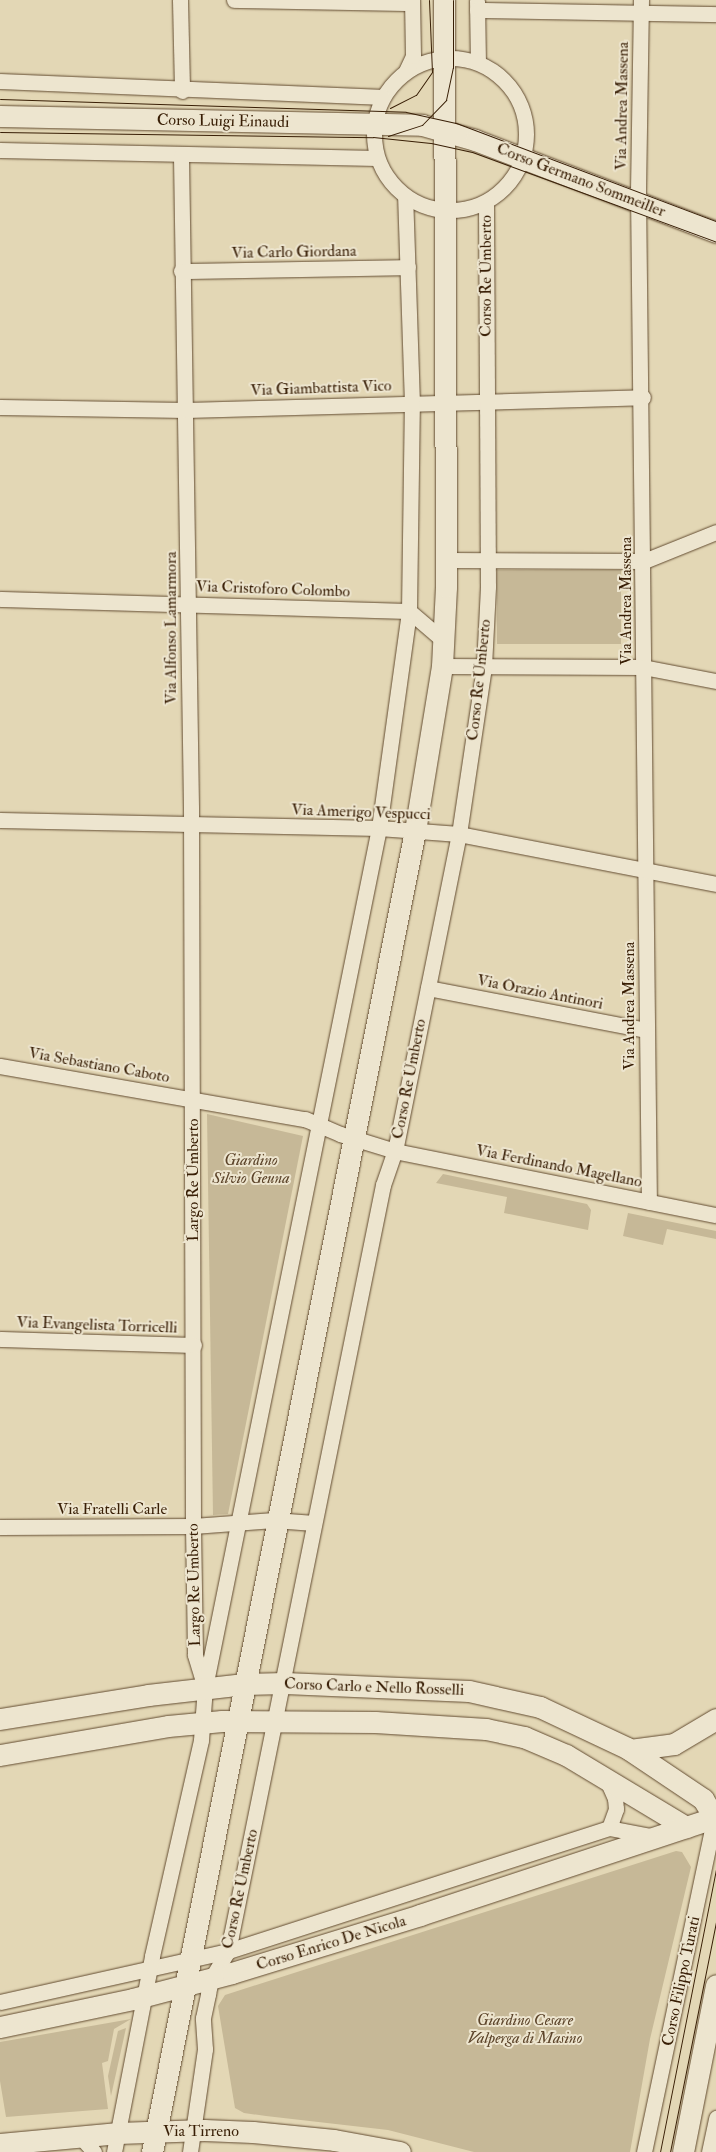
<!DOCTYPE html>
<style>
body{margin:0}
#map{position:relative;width:716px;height:2152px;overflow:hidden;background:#e3d7b5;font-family:"IM FELL Double Pica",serif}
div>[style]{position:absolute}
.green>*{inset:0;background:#c6b897;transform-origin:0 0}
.roads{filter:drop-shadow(0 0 1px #634c31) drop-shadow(0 0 1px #634c31)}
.street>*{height:15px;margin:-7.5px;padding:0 7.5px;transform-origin:7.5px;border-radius:7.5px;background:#ede5cf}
.street>.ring{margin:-7.5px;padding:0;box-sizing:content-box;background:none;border:15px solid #ede5cf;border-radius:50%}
.secondary>*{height:21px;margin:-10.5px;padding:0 10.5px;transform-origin:10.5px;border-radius:10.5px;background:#ede5cf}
.tram>*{height:1px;margin:-0.5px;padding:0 0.5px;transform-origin:0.5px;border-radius:0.5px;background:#381e05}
span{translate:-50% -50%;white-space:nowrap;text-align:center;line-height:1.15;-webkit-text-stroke:4px #ede5cf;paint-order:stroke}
.street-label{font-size:16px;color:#381e05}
.park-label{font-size:16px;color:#5c442a;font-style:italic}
</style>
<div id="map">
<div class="green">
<div style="left:621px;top:570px;width:74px;height:124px;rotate:90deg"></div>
<div style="clip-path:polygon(207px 1114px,303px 1136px,228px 1514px,213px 1515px)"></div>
<div style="clip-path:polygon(443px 1174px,587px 1204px,591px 1210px,588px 1230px,504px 1213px,507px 1197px,436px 1183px)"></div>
<div style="clip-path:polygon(628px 1213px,716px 1231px,716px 1239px,667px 1229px,663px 1245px,623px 1236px)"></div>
<div style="clip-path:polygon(676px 1851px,682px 1852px,691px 1867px,650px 2039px,630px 2152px,474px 2152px,388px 2130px,266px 2116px,244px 2113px,235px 2108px,218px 2006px,225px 1995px)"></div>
<div style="clip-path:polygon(131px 2019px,114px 2029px,108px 2061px,102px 2063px,108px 2109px,6px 2117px,0 2081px,0 2042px)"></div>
<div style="clip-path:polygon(126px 2028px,111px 2096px,108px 2076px,118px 2031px)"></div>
</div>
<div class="roads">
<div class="street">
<div style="left:180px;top:0;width:91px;rotate:88.7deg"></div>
<div style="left:234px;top:0;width:178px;rotate:1deg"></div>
<div style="left:641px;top:0;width:192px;rotate:90.9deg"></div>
<div style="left:638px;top:192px;width:1010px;rotate:89.38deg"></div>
<div style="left:477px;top:1px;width:61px;rotate:89.1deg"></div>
<div style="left:477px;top:10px;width:239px;rotate:1deg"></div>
<div class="ring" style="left:374px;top:58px;width:137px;height:137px"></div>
<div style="left:406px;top:71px;width:17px;rotate:-65deg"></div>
<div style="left:413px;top:56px;width:56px;rotate:-91deg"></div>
<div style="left:0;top:81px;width:383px;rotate:2.4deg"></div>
<div style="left:0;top:150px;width:377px;rotate:1.2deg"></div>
<div style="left:181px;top:156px;width:652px;rotate:89.12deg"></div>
<div style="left:191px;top:808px;width:718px;rotate:89.84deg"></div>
<div style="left:193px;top:1526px;width:129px;rotate:89.1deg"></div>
<div style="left:195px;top:1655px;width:34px;rotate:73deg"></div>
<div style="left:181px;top:271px;width:227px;rotate:-1deg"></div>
<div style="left:0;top:407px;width:186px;rotate:0.9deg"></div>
<div style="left:186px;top:410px;width:457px;rotate:-1.6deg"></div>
<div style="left:446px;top:560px;width:198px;rotate:0.3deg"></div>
<div style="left:644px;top:561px;width:78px;rotate:-21.9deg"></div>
<div style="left:0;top:599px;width:409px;rotate:1.7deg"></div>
<div style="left:409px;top:611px;width:46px;rotate:40.6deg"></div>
<div style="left:442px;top:666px;width:201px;rotate:0.3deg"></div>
<div style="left:643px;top:667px;width:74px;rotate:10.9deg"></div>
<div style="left:0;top:820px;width:379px;rotate:1.2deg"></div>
<div style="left:379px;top:828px;width:80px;rotate:4.3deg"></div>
<div style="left:459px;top:834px;width:262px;rotate:11deg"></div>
<div style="left:428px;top:988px;width:222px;rotate:10.9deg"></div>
<div style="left:0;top:1066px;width:310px;rotate:9.9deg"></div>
<div style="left:305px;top:1119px;width:38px;rotate:23deg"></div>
<div style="left:340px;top:1134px;width:58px;rotate:17.2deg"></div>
<div style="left:395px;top:1151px;width:327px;rotate:11.3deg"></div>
<div style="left:0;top:1339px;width:194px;rotate:1.8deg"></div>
<div style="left:0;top:1527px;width:193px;rotate:-0.3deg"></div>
<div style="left:193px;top:1526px;width:81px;rotate:-4.2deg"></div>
<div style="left:274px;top:1520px;width:40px;rotate:4.3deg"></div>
<div style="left:606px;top:1778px;width:22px;rotate:66deg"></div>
<div style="left:615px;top:1798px;width:11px;rotate:85deg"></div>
<div style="left:616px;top:1809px;width:20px;rotate:110deg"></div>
<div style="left:0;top:2002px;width:234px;rotate:-12.6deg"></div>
<div style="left:228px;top:1951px;width:400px;rotate:-17.9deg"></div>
<div style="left:609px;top:1828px;width:48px;rotate:10.8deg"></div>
<div style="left:81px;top:2137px;width:20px;rotate:49deg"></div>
<div style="left:114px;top:2152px;width:200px;rotate:-79deg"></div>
<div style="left:152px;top:1956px;width:221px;rotate:-77.2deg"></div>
<div style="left:201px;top:1740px;width:53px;rotate:-85.7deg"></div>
<div style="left:205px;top:1687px;width:876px;rotate:-78.55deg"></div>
<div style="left:379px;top:828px;width:219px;rotate:-82.1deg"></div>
<div style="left:409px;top:611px;width:207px;rotate:-89.2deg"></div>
<div style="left:412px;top:404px;width:208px;rotate:-91.9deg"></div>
<div style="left:190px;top:2152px;width:104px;rotate:-81.7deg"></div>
<div style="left:205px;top:2049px;width:31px;rotate:-94deg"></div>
<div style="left:203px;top:2018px;width:25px;rotate:-78deg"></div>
<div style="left:208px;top:1994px;width:15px;rotate:-79deg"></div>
<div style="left:211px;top:1979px;width:33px;rotate:-59deg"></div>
<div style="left:228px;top:1951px;width:15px;rotate:-79deg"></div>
<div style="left:231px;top:1936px;width:766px;rotate:-78.56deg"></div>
<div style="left:383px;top:1185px;width:36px;rotate:-71deg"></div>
<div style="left:395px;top:1151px;width:323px;rotate:-78.6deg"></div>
<div style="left:459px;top:834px;width:170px;rotate:-81.5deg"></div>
<div style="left:484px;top:666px;width:80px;rotate:-87.1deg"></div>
<div style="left:488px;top:586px;width:384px;rotate:-90.3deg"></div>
<div style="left:644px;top:2152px;width:349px;rotate:-78.1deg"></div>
<div style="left:709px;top:2152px;width:35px;rotate:-78deg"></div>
</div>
<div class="secondary">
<div style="left:0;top:116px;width:422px;rotate:1.2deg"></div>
<div style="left:422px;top:125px;width:55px;rotate:15.8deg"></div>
<div style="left:475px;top:140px;width:258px;rotate:20.9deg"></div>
<div style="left:0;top:1719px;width:150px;rotate:-9.2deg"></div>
<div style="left:148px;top:1695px;width:97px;rotate:-6.5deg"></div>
<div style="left:244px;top:1684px;width:41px;rotate:-1.4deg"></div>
<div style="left:285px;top:1683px;width:184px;rotate:2.5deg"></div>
<div style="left:469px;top:1691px;width:73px;rotate:12.7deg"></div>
<div style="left:540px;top:1707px;width:96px;rotate:25.2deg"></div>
<div style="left:627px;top:1748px;width:92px;rotate:33.9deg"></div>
<div style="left:703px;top:1799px;width:21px;rotate:59deg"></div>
<div style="left:630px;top:1750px;width:44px;rotate:-7.8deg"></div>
<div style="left:674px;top:1744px;width:49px;rotate:-30.8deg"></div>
<div style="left:0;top:1755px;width:170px;rotate:-9.8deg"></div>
<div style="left:168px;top:1726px;width:54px;rotate:-5.3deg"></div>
<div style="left:222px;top:1721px;width:153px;rotate:0.4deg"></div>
<div style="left:375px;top:1722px;width:111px;rotate:3.6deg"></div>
<div style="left:486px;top:1729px;width:39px;rotate:12deg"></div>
<div style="left:524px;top:1737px;width:46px;rotate:23.2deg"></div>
<div style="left:566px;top:1755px;width:140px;rotate:31deg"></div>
<div style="left:0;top:2027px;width:136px;rotate:-11.9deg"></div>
<div style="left:133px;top:1999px;width:102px;rotate:-14.7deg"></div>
<div style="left:232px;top:1973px;width:197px;rotate:-17.1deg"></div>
<div style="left:420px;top:1915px;width:312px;rotate:-18.3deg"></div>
<div style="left:0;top:2144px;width:119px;rotate:-5.3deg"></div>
<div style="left:118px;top:2133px;width:86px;rotate:-2deg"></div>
<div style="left:204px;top:2130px;width:49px;rotate:2.3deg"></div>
<div style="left:253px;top:2132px;width:81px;rotate:5.6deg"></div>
<div style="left:334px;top:2140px;width:67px;rotate:10.3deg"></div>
<div style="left:152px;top:2152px;width:1347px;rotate:-78.74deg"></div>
<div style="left:415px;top:831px;width:167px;rotate:-80.7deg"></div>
<div style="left:442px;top:666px;width:79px;rotate:-87.1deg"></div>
<div style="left:446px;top:587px;width:587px;rotate:-90.2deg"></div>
<div style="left:683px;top:2152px;width:170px;rotate:-78.8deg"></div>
</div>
</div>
<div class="tram">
<div style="left:0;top:99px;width:406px;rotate:1.8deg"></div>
<div style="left:406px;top:112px;width:51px;rotate:12.4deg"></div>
<div style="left:456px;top:123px;width:278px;rotate:20.7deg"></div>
<div style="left:390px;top:108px;width:29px;rotate:-27deg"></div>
<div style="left:416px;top:95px;width:28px;rotate:-55deg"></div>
<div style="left:432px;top:72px;width:72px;rotate:-92.4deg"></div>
<div style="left:0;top:132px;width:373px;rotate:0.8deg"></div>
<div style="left:373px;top:137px;width:58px;rotate:5.9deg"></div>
<div style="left:431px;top:143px;width:42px;rotate:12.4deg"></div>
<div style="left:472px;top:152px;width:260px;rotate:20.2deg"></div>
<div style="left:388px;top:136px;width:36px;rotate:-18deg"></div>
<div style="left:422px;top:125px;width:35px;rotate:-46deg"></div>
<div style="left:446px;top:100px;width:33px;rotate:-78deg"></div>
<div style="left:453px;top:68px;width:68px;rotate:-90deg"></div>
<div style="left:660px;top:2152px;width:288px;rotate:-78.8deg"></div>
<div style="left:670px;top:2152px;width:236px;rotate:-78.7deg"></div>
</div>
<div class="street-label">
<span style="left:622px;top:106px;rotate:-89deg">Via Andrea Massena</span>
<span style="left:223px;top:121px;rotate:1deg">Corso Luigi Einaudi</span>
<span style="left:581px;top:180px;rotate:21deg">Corso Germano Sommeiller</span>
<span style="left:294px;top:252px;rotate:-1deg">Via Carlo Giordana</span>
<span style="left:486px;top:276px;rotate:-90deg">Corso Re Umberto</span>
<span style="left:321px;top:388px;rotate:-2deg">Via Giambattista Vico</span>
<span style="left:273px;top:589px;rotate:2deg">Via Cristoforo Colombo</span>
<span style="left:626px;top:601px;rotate:-90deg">Via Andrea Massena</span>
<span style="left:171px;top:628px;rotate:-90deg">Via Alfonso Lamarmora</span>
<span style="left:479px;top:680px;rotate:-84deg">Corso Re Umberto</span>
<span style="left:361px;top:812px;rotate:2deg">Via Amerigo Vespucci</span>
<span style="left:540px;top:992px;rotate:11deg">Via Orazio Antinori</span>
<span style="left:629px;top:1006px;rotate:-90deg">Via Andrea Massena</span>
<span style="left:99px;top:1065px;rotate:10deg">Via Sebastiano Caboto</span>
<span style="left:409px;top:1079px;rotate:-79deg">Corso Re Umberto</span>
<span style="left:559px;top:1166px;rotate:11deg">Via Ferdinando Magellano</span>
<span style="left:193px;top:1180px;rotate:-90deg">Largo Re Umberto</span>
<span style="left:97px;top:1325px;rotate:2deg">Via Evangelista Torricelli</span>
<span style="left:112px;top:1509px">Via Fratelli Carle</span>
<span style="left:194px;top:1585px;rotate:-91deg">Largo Re Umberto</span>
<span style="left:374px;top:1687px;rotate:2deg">Corso Carlo e Nello Rosselli</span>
<span style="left:240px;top:1889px;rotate:-78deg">Corso Re Umberto</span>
<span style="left:331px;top:1943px;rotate:-17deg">Corso Enrico De Nicola</span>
<span style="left:681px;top:1981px;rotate:-78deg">Corso Filippo Turati</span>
<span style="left:201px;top:2131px">Via Tirreno</span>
</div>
<div class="park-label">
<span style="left:251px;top:1169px">Giardino<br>Silvio Geuna</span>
<span style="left:525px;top:2029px">Giardino Cesare<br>Valperga di Masino</span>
</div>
</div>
